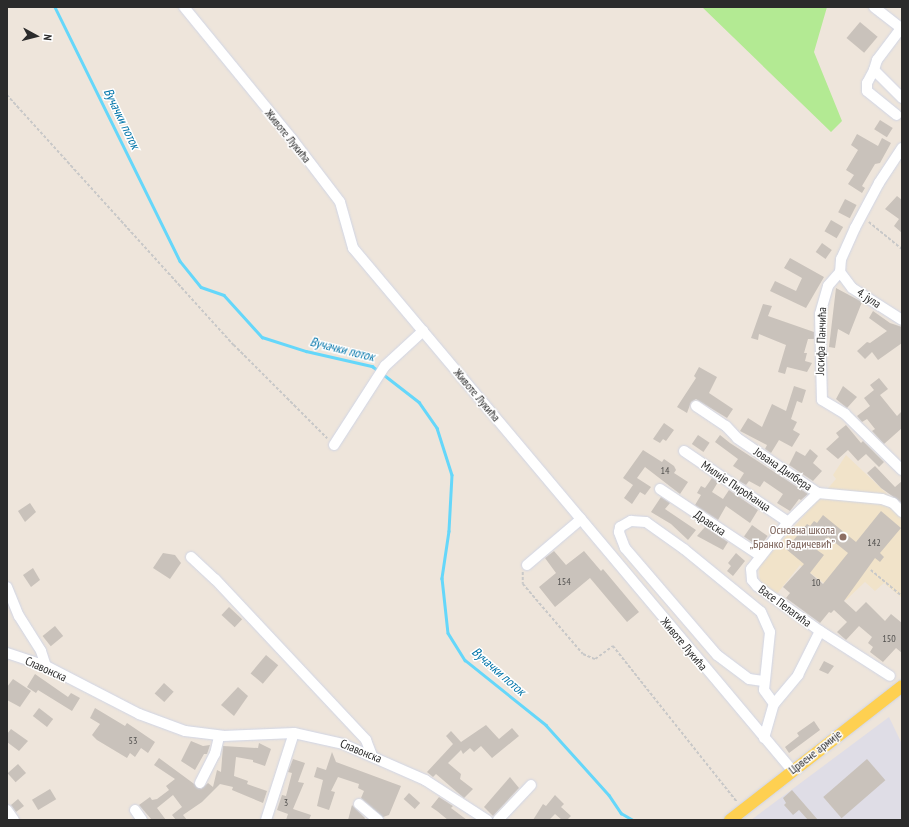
<!DOCTYPE html>
<meta charset="utf-8">
<style>
body{margin:0}
#map{position:relative;width:909px;height:827px;overflow:hidden;background:#eee5db;font-family:"PT Sans Narrow",sans-serif}
div>[style]{position:absolute}
.industrial>*{inset:0;background:#dfdde6}
.education>*{inset:0;background:#f1e3c9}
.green>*{inset:0;background:#b3ea93}
.stream>*{height:2.5px;margin:-1.25px;padding:0 1.25px;transform-origin:1.25px;border-radius:1.25px;background:#65d7fa}
.building>*{inset:0;background:#c9c2bb;transform-origin:0 0}
.path>*{height:1.5px;margin-top:-0.75px;transform-origin:0;background:repeating-linear-gradient(90deg,#c8c8c8 0 3px,transparent 0 5px)}
.roads{filter:drop-shadow(0 0 1px #d0d5e5) drop-shadow(0 0 1px #d0d5e5)}
.minor>*{height:10px;margin:-5px;padding:0 5px;transform-origin:5px;border-radius:5px;background:#fff}
.major>*{height:12px;margin:-6px;padding:0 6px;transform-origin:6px;border-radius:6px;background:#fed051}
.dots>*{width:11px;height:11px;translate:-50% -50%;box-sizing:border-box;border:2px solid #fff;border-radius:50%}
span{translate:-50% -50%;white-space:nowrap;text-align:center;line-height:1.15;-webkit-text-stroke:3px #fff;paint-order:stroke}
.number-label{font-size:10px;color:#52514f}
.number-label span{-webkit-text-stroke-width:0}
.street-label{font-size:12px;color:#2b2b2b}
.education-label{font-size:12px;color:#785e54}
.right{translate:-100% -50%;text-align:right}
.water-label{font-size:13px;color:#0174a9;font-style:italic}
.frame{position:absolute;inset:0;border:8px solid #2b2b2b;pointer-events:none}
.north{position:absolute;left:16px;top:16px;width:40px;height:40px;-webkit-text-stroke:3px #fff;paint-order:stroke;rotate:97deg;font-size:11px;font-weight:700;line-height:16px;text-align:center;color:#2b2b2b}
.north::after{content:'';display:block;margin:auto;width:14px;height:18px;background:#2b2b2b;clip-path:polygon(50% 0,100% 100%,50% 72%,0 100%)}
</style>
<div id="map">
<div class="industrial">
<div style="clip-path:polygon(889px 717px,902px 744px,902px 820px,751px 820px)"></div>
</div>
<div class="education">
<div style="clip-path:polygon(846px 455px,902px 508px,902px 598px,884px 583px,875px 591px,865px 582px,846px 600px,800px 565px,776px 595px,760px 581px,759px 567px,836px 479px,833px 475px)"></div>
</div>
<div class="green">
<div style="clip-path:polygon(702px 7px,827px 7px,814px 52px,842px 121px,831px 132px)"></div>
</div>
<div class="stream">
<div style="left:55px;top:7px;width:283px;rotate:63.8deg"></div>
<div style="left:180px;top:261px;width:33px;rotate:51deg"></div>
<div style="left:201px;top:287px;width:24px;rotate:19deg"></div>
<div style="left:224px;top:295px;width:57px;rotate:47.9deg"></div>
<div style="left:262px;top:337px;width:46px;rotate:17.7deg"></div>
<div style="left:306px;top:351px;width:68px;rotate:12.8deg"></div>
<div style="left:372px;top:366px;width:9px;rotate:36deg"></div>
<div style="left:383px;top:374px;width:46px;rotate:37.9deg"></div>
<div style="left:419px;top:402px;width:32px;rotate:55deg"></div>
<div style="left:437px;top:428px;width:49px;rotate:72.3deg"></div>
<div style="left:452px;top:475px;width:56px;rotate:93.1deg"></div>
<div style="left:449px;top:531px;width:48px;rotate:98.5deg"></div>
<div style="left:442px;top:578px;width:55px;rotate:83.8deg"></div>
<div style="left:448px;top:633px;width:32px;rotate:58deg"></div>
<div style="left:465px;top:660px;width:104px;rotate:38.7deg"></div>
<div style="left:546px;top:725px;width:94px;rotate:48deg"></div>
<div style="left:609px;top:795px;width:22px;rotate:56deg"></div>
<div style="left:621px;top:813px;width:14px;rotate:30deg"></div>
</div>
<div class="building">
<div style="left:860px;top:22px;width:23px;height:21px;rotate:40deg"></div>
<div style="left:880px;top:120px;width:15px;height:11px;rotate:32deg"></div>
<div style="clip-path:polygon(857px 134px,878px 146px,882px 138px,891px 143px,880px 163px,875px 164px,862px 186px,865px 188px,862px 193px,848px 184px,854px 175px,846px 170px,858px 150px,851px 145px)"></div>
<div style="clip-path:polygon(897px 196px,902px 200px,902px 233px,894px 226px,899px 219px,885px 209px)"></div>
<div style="left:845px;top:199px;width:13px;height:15px;rotate:27deg"></div>
<div style="left:831px;top:220px;width:14px;height:13px;rotate:30deg"></div>
<div style="left:822px;top:243px;width:12px;height:11px;rotate:35deg"></div>
<div style="clip-path:polygon(790px 258px,824px 277px,806px 308px,770px 291px,775px 281px,796px 291px,802px 278px,784px 268px)"></div>
<div style="clip-path:polygon(836px 288px,862px 302px,849px 335px,838px 329px,835px 348px,829px 347px)"></div>
<div style="clip-path:polygon(763px 304px,772px 306px,768px 316px,814px 332px,814px 339px,808px 339px,804px 353px,807px 353px,805px 361px,812px 363px,807px 372px,787px 367px,785px 374px,778px 372px,786px 345px,759px 334px,758px 340px,751px 338px)"></div>
<div style="clip-path:polygon(873px 311px,890px 323px,902px 327px,902px 343px,878px 360px,872px 352px,865px 359px,857px 351px,867px 342px,870px 343px,887px 331px,869px 318px)"></div>
<div style="clip-path:polygon(699px 367px,717px 377px,709px 393px,733px 409px,727px 418px,696px 399px,691px 402px,687px 413px,677px 407px,696px 378px,694px 376px)"></div>
<div style="clip-path:polygon(879px 378px,888px 389px,880px 395px,897px 416px,902px 411px,902px 428px,884px 444px,872px 431px,875px 429px,867px 419px,862px 422px,857px 416px,870px 406px,864px 398px,874px 390px,870px 385px)"></div>
<div style="clip-path:polygon(794px 386px,806px 390px,802px 403px,797px 401px,791px 419px,797px 422px,793px 430px,800px 434px,792px 447px,779px 440px,771px 453px,765px 449px,767px 445px,740px 431px,748px 418px,762px 427px,772px 404px,786px 411px)"></div>
<div style="clip-path:polygon(843px 386px,857px 397px,847px 408px,836px 399px)"></div>
<div style="clip-path:polygon(664px 423px,674px 430px,666px 441px,663px 439px,660px 443px,653px 439px)"></div>
<div style="clip-path:polygon(846px 425px,861px 443px,863px 441px,884px 462px,879px 467px,866px 454px,858px 461px,848px 450px,838px 459px,826px 449px,839px 437px,836px 433px)"></div>
<div style="left:698px;top:435px;width:14px;height:11px;rotate:34deg"></div>
<div style="clip-path:polygon(720px 435px,730px 443px,808px 494px,801px 500px,799px 499px,790px 511px,777px 503px,783px 494px,764px 481px,760px 487px,749px 481px,746px 485px,739px 481px,744px 473px,733px 466px,738px 459px,715px 442px)"></div>
<div style="clip-path:polygon(810px 449px,818px 456px,813px 463px,822px 471px,813px 481px,789px 465px,796px 451px,805px 456px)"></div>
<div style="clip-path:polygon(643px 450px,662px 462px,664px 459px,674px 466px,676px 470px,674px 473px,688px 482px,680px 494px,645px 467px,637px 478px,651px 487px,645px 495px,640px 492px,632px 504px,624px 498px,633px 485px,623px 478px)"></div>
<div style="clip-path:polygon(875px 466px,895px 487px,902px 481px,902px 503px,881px 488px,867px 473px)"></div>
<div style="clip-path:polygon(712px 478px,718px 482px,712px 492px,723px 499px,729px 490px,758px 510px,750px 523px,726px 506px,718px 520px,695px 505px,701px 495px,697px 493px,701px 486px,705px 488px)"></div>
<div style="clip-path:polygon(661px 497px,670px 503px,665px 509px,696px 530px,688px 540px,671px 524px,651px 512px)"></div>
<div style="clip-path:polygon(30px 503px,36px 512px,25px 522px,18px 511px)"></div>
<div style="clip-path:polygon(evenodd,881px 511px,901px 528px,880px 553px,884px 557px,880px 562px,875px 558px,844px 601px,856px 612px,866px 602px,885px 621px,891px 614px,902px 623px,902px 653px,896px 648px,883px 662px,870px 652px,873px 647px,868px 643px,872px 637px,859px 626px,846px 640px,837px 632px,847px 622px,834px 610px,831px 613px,829px 612px,820px 623px,786px 598px,790px 593px,783px 587px,804px 564px,786px 549px,807px 524px,810px 526px,814px 521px,817px 523px,823px 515px,856px 542px,881px 511px,828px 537px,848px 553px,823px 584px,810px 573px,824px 555px,817px 550px,828px 537px)"></div>
<div style="left:752px;top:525px;width:19px;height:14px;rotate:35deg"></div>
<div style="clip-path:polygon(705px 527px,728px 542px,723px 550px,697px 536px)"></div>
<div style="clip-path:polygon(554px 551px,566px 565px,584px 551px,601px 571px,603px 569px,639px 612px,627px 622px,590px 578px,555px 607px,539px 587px,556px 573px,545px 558px)"></div>
<div style="clip-path:polygon(163px 553px,175px 555px,181px 563px,170px 579px,153px 568px)"></div>
<div style="clip-path:polygon(736px 553px,745px 561px,733px 576px,727px 571px,731px 566px,728px 563px)"></div>
<div style="clip-path:polygon(33px 568px,40px 580px,31px 587px,23px 575px)"></div>
<div style="left:229px;top:607px;width:18px;height:11px;rotate:43deg"></div>
<div style="left:55px;top:626px;width:13px;height:16px;rotate:51deg"></div>
<div style="left:266px;top:655px;width:16px;height:24px;rotate:40deg"></div>
<div style="clip-path:polygon(824px 661px,834px 666px,828px 674px,819px 670px)"></div>
<div style="clip-path:polygon(35px 674px,68px 697px,71px 693px,80px 698px,72px 711px,38px 690px,36px 693px,27px 687px)"></div>
<div style="clip-path:polygon(13px 679px,31px 691px,20px 707px,7px 700px,7px 687px)"></div>
<div style="left:164px;top:683px;width:13px;height:14px;rotate:42deg"></div>
<div style="clip-path:polygon(238px 687px,248px 696px,234px 716px,221px 705px)"></div>
<div style="left:39px;top:708px;width:18px;height:10px;rotate:38deg"></div>
<div style="clip-path:polygon(95px 708px,125px 726px,127px 723px,155px 742px,148px 753px,141px 748px,135px 757px,130px 753px,127px 758px,97px 740px,92px 735px,100px 724px,90px 718px)"></div>
<div style="clip-path:polygon(814px 721px,820px 730px,789px 753px,785px 747px,799px 736px,797px 733px)"></div>
<div style="clip-path:polygon(486px 725px,499px 739px,512px 728px,519px 736px,492px 758px,481px 746px,474px 752px,470px 748px,463px 754px,461px 750px,448px 763px,461px 774px,460px 779px,473px 789px,464px 798px,436px 774px,433px 777px,427px 772px,453px 744px,446px 736px,451px 731px,461px 742px)"></div>
<div style="clip-path:polygon(11px 729px,28px 741px,19px 751px,7px 742px,7px 734px)"></div>
<div style="clip-path:polygon(191px 741px,203px 746px,210px 745px,207px 754px,204px 754px,195px 770px,181px 761px)"></div>
<div style="clip-path:polygon(259px 743px,271px 749px,265px 766px,253px 762px,253px 760px,236px 757px,234px 776px,248px 781px,247px 784px,267px 791px,263px 803px,232px 790px,233px 787px,220px 784px,202px 802px,183px 815px,187px 820px,176px 820px,172px 815px,182px 807px,173px 795px,157px 808px,166px 820px,152px 820px,139px 805px,150px 797px,152px 800px,157px 799px,169px 790px,166px 786px,175px 779px,154px 765px,159px 758px,201px 789px,208px 783px,213px 787px,217px 770px,221px 772px,223px 746px,258px 748px)"></div>
<div style="clip-path:polygon(332px 752px,336px 762px,401px 786px,389px 815px,383px 817px,361px 798px,364px 791px,358px 788px,359px 784px,338px 777px,331px 791px,335px 792px,329px 810px,317px 806px,323px 780px,314px 777px,317px 767px,326px 770px)"></div>
<div style="clip-path:polygon(293px 759px,305px 763px,298px 782px,304px 783px,293px 809px,311px 815px,309px 820px,286px 820px,288px 814px,277px 810px,282px 795px,286px 796px,292px 773px,288px 772px)"></div>
<div style="left:867px;top:759px;width:28px;height:58px;rotate:49deg"></div>
<div style="left:18px;top:764px;width:12px;height:14px;rotate:48deg"></div>
<div style="clip-path:polygon(510px 777px,519px 788px,493px 816px,484px 807px)"></div>
<div style="left:50px;top:789px;width:12px;height:21px;rotate:59deg"></div>
<div style="clip-path:polygon(792px 790px,818px 820px,808px 820px,799px 810px,793px 815px,784px 805px,786px 803px,783px 798px)"></div>
<div style="left:409px;top:793px;width:15px;height:8px;rotate:42deg"></div>
<div style="clip-path:polygon(555px 795px,564px 804px,561px 807px,571px 816px,567px 820px,562px 820px,555px 814px,549px 820px,533px 820px,543px 804px,546px 806px)"></div>
<div style="clip-path:polygon(439px 797px,453px 806px,451px 808px,467px 820px,448px 820px,437px 811px,431px 807px)"></div>
<div style="clip-path:polygon(18px 799px,24px 806px,16px 812px,11px 805px)"></div>
<div style="clip-path:polygon(352px 805px,365px 818px,364px 820px,348px 820px)"></div>
</div>
<div class="path">
<div style="left:7px;top:95px;width:338px;rotate:47.8deg"></div>
<div style="left:234px;top:345px;width:132px;rotate:45deg"></div>
<div style="left:869px;top:222px;width:43px;rotate:39.3deg"></div>
<div style="left:871px;top:570px;width:40px;rotate:40deg"></div>
<div style="left:523px;top:572px;width:12px;rotate:90deg"></div>
<div style="left:523px;top:584px;width:92px;rotate:49.4deg"></div>
<div style="left:583px;top:654px;width:13px;rotate:23deg"></div>
<div style="left:595px;top:659px;width:22px;rotate:-36deg"></div>
<div style="left:613px;top:646px;width:199px;rotate:51.5deg"></div>
</div>
<div class="roads">
<div class="minor">
<div style="left:184px;top:7px;width:171px;rotate:50.7deg"></div>
<div style="left:292px;top:139px;width:79px;rotate:52.7deg"></div>
<div style="left:340px;top:202px;width:48px;rotate:74.2deg"></div>
<div style="left:353px;top:248px;width:682px;rotate:49.94deg"></div>
<div style="left:874px;top:7px;width:34px;rotate:38deg"></div>
<div style="left:902px;top:27px;width:41px;rotate:127.1deg"></div>
<div style="left:877px;top:60px;width:10px;rotate:107deg"></div>
<div style="left:874px;top:70px;width:40px;rotate:45deg"></div>
<div style="left:874px;top:70px;width:15px;rotate:118deg"></div>
<div style="left:867px;top:83px;width:8px;rotate:90deg"></div>
<div style="left:867px;top:91px;width:38px;rotate:39deg"></div>
<div style="left:902px;top:148px;width:42px;rotate:123.3deg"></div>
<div style="left:879px;top:183px;width:51px;rotate:118.1deg"></div>
<div style="left:855px;top:228px;width:34px;rotate:114deg"></div>
<div style="left:841px;top:259px;width:13px;rotate:94deg"></div>
<div style="left:840px;top:272px;width:20px;rotate:53deg"></div>
<div style="left:852px;top:288px;width:59px;rotate:32.6deg"></div>
<div style="left:840px;top:272px;width:18px;rotate:131deg"></div>
<div style="left:828px;top:286px;width:29px;rotate:106deg"></div>
<div style="left:820px;top:314px;width:86px;rotate:88.7deg"></div>
<div style="left:822px;top:400px;width:27px;rotate:31deg"></div>
<div style="left:845px;top:414px;width:80px;rotate:44.5deg"></div>
<div style="left:696px;top:406px;width:36px;rotate:34deg"></div>
<div style="left:726px;top:426px;width:16px;rotate:47deg"></div>
<div style="left:737px;top:438px;width:98px;rotate:34.2deg"></div>
<div style="left:818px;top:493px;width:64px;rotate:5.4deg"></div>
<div style="left:882px;top:499px;width:12px;rotate:20deg"></div>
<div style="left:893px;top:503px;width:13px;rotate:45deg"></div>
<div style="left:334px;top:445px;width:94px;rotate:-57.2deg"></div>
<div style="left:385px;top:366px;width:52px;rotate:-42.6deg"></div>
<div style="left:684px;top:451px;width:126px;rotate:34.3deg"></div>
<div style="left:660px;top:489px;width:121px;rotate:33.6deg"></div>
<div style="left:191px;top:557px;width:33px;rotate:43deg"></div>
<div style="left:215px;top:579px;width:221px;rotate:46.8deg"></div>
<div style="left:366px;top:740px;width:17px;rotate:69deg"></div>
<div style="left:527px;top:565px;width:71px;rotate:-40.4deg"></div>
<div style="left:7px;top:587px;width:31px;rotate:68deg"></div>
<div style="left:19px;top:616px;width:41px;rotate:57.8deg"></div>
<div style="left:41px;top:651px;width:16px;rotate:72deg"></div>
<div style="left:820px;top:631px;width:83px;rotate:32.7deg"></div>
<div style="left:7px;top:653px;width:41px;rotate:18.4deg"></div>
<div style="left:46px;top:666px;width:105px;rotate:27.3deg"></div>
<div style="left:139px;top:714px;width:49px;rotate:20.3deg"></div>
<div style="left:185px;top:731px;width:38px;rotate:7deg"></div>
<div style="left:223px;top:736px;width:71px;rotate:-2.4deg"></div>
<div style="left:294px;top:733px;width:50px;rotate:12.7deg"></div>
<div style="left:343px;top:744px;width:90px;rotate:23.7deg"></div>
<div style="left:425px;top:780px;width:74px;rotate:32.8deg"></div>
<div style="left:763px;top:681px;width:14px;rotate:-172deg"></div>
<div style="left:749px;top:679px;width:40px;rotate:-143deg"></div>
<div style="left:717px;top:655px;width:141px;rotate:-130.7deg"></div>
<div style="left:625px;top:548px;width:17px;rotate:-111deg"></div>
<div style="left:619px;top:532px;width:5px;rotate:-79deg"></div>
<div style="left:620px;top:527px;width:13px;rotate:-29deg"></div>
<div style="left:631px;top:521px;width:15px;rotate:4deg"></div>
<div style="left:646px;top:522px;width:47px;rotate:35.4deg"></div>
<div style="left:684px;top:549px;width:99px;rotate:39.3deg"></div>
<div style="left:761px;top:612px;width:22px;rotate:66deg"></div>
<div style="left:770px;top:632px;width:58px;rotate:95.9deg"></div>
<div style="left:764px;top:690px;width:17px;rotate:54deg"></div>
<div style="left:764px;top:738px;width:35px;rotate:-74deg"></div>
<div style="left:774px;top:704px;width:38px;rotate:-50deg"></div>
<div style="left:798px;top:675px;width:49px;rotate:-63.4deg"></div>
<div style="left:820px;top:631px;width:77px;rotate:-144.5deg"></div>
<div style="left:757px;top:586px;width:8px;rotate:-130deg"></div>
<div style="left:752px;top:580px;width:11px;rotate:-95deg"></div>
<div style="left:751px;top:569px;width:60px;rotate:-51.8deg"></div>
<div style="left:788px;top:522px;width:42px;rotate:-44deg"></div>
<div style="left:200px;top:783px;width:33px;rotate:-63deg"></div>
<div style="left:215px;top:754px;width:18px;rotate:-77deg"></div>
<div style="left:359px;top:804px;width:25px;rotate:40deg"></div>
<div style="left:7px;top:810px;width:12px;rotate:55deg"></div>
<div style="left:135px;top:810px;width:12px;rotate:55deg"></div>
<div style="left:266px;top:820px;width:91px;rotate:-72.2deg"></div>
<div style="left:498px;top:820px;width:48px;rotate:-46.7deg"></div>
</div>
<div class="major">
<div style="left:730px;top:820px;width:218px;rotate:-37.9deg"></div>
</div>
</div>
<div class="dots">
<div style="left:843px;top:537px;background:#8d6e63"></div>
</div>
<div class="number-label">
<span style="left:665px;top:471px">14</span>
<span style="left:874px;top:543px">142</span>
<span style="left:564px;top:582px">154</span>
<span style="left:816px;top:583px">10</span>
<span style="left:889px;top:639px">150</span>
<span style="left:133px;top:741px">53</span>
<span style="left:286px;top:803px">3</span>
</div>
<div class="street-label">
<span style="left:288px;top:136px;rotate:51deg">Животе Лукића</span>
<span style="left:869px;top:298px;rotate:33deg">4. јула</span>
<span style="left:821px;top:341px;rotate:-88deg">Јосифа Панчића</span>
<span style="left:477px;top:395px;rotate:50deg">Животе Лукића</span>
<span style="left:783px;top:469px;rotate:34deg">Јована Дилбера</span>
<span style="left:736px;top:486px;rotate:34deg">Милије Пироћанца</span>
<span style="left:710px;top:523px;rotate:34deg">Дравска</span>
<span style="left:785px;top:606px;rotate:36deg">Васе Пелагића</span>
<span style="left:684px;top:644px;rotate:50deg">Животе Лукића</span>
<span style="left:46px;top:669px;rotate:24deg">Славонска</span>
<span style="left:361px;top:751px;rotate:22deg">Славонска</span>
<span style="left:815px;top:752px;rotate:-38deg">Црвене армије</span>
</div>
<div class="education-label">
<span class="right" style="left:835px;top:537px">Основна школа<br>„Бранко Радичевић”</span>
</div>
<div class="water-label">
<span style="left:121px;top:119px;rotate:64deg">Вучачки поток</span>
<span style="left:342px;top:350px;rotate:14deg">Вучачки поток</span>
<span style="left:498px;top:672px;rotate:41deg">Вучачки поток</span>
</div>
<div class="frame"></div>
<div class="north">N</div>
</div>
